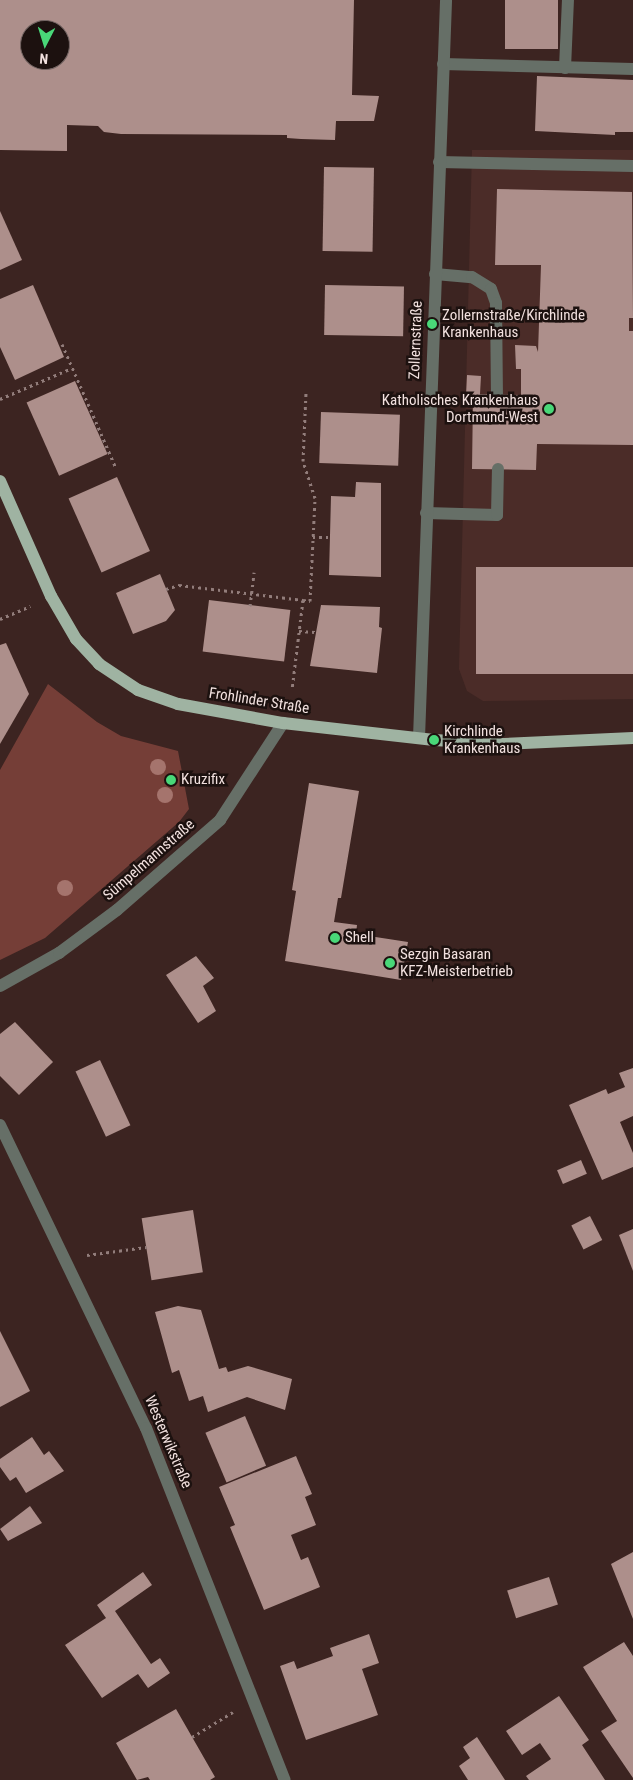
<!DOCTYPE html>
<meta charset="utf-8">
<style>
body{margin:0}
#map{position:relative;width:633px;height:1780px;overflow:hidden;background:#3c2421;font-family:"Roboto Condensed",sans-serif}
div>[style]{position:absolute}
.built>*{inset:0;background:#4b2c28}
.green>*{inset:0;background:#753e37}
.building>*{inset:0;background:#ad8f8b;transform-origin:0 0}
.path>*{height:3px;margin-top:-1.5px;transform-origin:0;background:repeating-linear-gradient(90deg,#927d7b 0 2.5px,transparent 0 6.5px)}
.minor>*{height:12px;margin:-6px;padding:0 6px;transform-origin:6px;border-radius:6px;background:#666f67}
.major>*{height:12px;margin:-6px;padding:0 6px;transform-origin:6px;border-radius:6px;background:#9fb3a2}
.trees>*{width:16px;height:16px;margin:-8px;border-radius:50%;background:#a5746d}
.dots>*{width:14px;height:14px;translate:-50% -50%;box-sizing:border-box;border:2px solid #1c110f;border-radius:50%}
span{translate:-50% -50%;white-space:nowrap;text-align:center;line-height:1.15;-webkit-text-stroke:5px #1c110f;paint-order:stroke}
.poi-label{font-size:15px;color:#f2e1df}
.left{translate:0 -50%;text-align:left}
.right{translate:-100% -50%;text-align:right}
.street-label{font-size:15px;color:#f2e1df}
.north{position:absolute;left:20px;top:20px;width:50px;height:50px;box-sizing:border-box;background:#1c110f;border:1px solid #726462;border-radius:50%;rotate:185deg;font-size:14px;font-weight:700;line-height:20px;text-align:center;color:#f2e1df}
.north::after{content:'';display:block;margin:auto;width:18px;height:22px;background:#49d778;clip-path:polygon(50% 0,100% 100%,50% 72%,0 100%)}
</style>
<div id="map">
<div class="built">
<div style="clip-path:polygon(472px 150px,633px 150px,633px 699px,483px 701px,467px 691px,459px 669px)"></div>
</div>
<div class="green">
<div style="clip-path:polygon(48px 684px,97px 722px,121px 736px,178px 751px,189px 809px,179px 822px,45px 938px,0 960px,0 770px)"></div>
</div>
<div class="building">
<div style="clip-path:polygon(evenodd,0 0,354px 0,352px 95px,379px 96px,374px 121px,336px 121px,335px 140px,301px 139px,287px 138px,287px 135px,121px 134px,104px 132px,98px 126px,67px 125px,67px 151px,0 150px,0 0,30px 30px,60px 30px,60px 60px,30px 60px,30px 30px)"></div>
<div style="left:505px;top:0;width:53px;height:49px"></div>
<div style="clip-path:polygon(537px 76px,633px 80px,633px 132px,615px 132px,615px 135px,535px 131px)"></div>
<div style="left:324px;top:167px;width:50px;height:84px;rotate:1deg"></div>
<div style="clip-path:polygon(497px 189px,632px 192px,633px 318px,629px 318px,629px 331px,633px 331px,633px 445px,537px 444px,536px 470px,472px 469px,473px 396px,466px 396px,467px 375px,481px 376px,480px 394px,521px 395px,521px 369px,516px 369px,515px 345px,536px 346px,538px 352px,541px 265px,495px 265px)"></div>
<div style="clip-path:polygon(0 211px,22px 260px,0 270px)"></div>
<div style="clip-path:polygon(33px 285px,64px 357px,15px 380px,0 347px,0 299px)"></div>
<div style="left:325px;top:285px;width:79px;height:50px;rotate:1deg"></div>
<div style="left:75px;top:381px;width:80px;height:53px;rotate:66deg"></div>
<div style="left:321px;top:412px;width:79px;height:51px;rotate:2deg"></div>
<div style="left:117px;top:477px;width:81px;height:53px;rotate:66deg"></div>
<div style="clip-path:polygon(356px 482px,381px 483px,381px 577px,329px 575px,331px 496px,355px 497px)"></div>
<div style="left:633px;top:567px;width:107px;height:157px;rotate:90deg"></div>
<div style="clip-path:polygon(160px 574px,175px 610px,166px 621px,133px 634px,116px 593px)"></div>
<div style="left:209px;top:600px;width:82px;height:52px;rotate:7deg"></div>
<div style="clip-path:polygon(321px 605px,380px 607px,379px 627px,382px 628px,377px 673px,310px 666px)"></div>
<div style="clip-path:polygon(6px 643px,29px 694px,0 744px,0 645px)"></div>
<div style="clip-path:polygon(309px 783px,359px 791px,341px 898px,338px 898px,334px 922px,357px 925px,356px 934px,408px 942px,401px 980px,285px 961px,296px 891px,292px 890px)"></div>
<div style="clip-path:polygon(196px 956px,214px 978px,203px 986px,216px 1011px,198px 1023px,166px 975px)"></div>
<div style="clip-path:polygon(15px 1022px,53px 1062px,19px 1095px,0 1076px,0 1034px)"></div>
<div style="left:100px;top:1060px;width:72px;height:27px;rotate:65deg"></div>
<div style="clip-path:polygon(633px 1068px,633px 1116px,620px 1122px,633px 1153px,633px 1167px,602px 1180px,569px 1105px,606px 1089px,608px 1094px,625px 1087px,619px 1073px)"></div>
<div style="left:581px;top:1160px;width:15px;height:26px;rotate:67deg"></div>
<div style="left:193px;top:1210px;width:63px;height:52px;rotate:81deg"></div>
<div style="left:590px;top:1216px;width:27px;height:21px;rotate:63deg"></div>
<div style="clip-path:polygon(633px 1229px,633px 1271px,619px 1235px)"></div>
<div style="clip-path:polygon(178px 1306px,201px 1310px,219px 1369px,226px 1367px,228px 1372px,248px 1366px,292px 1379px,285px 1410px,247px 1397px,208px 1412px,203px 1396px,189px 1401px,179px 1370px,172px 1373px,155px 1312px)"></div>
<div style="clip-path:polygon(0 1331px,30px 1391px,0 1407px)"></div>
<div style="left:245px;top:1416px;width:54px;height:43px;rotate:67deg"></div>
<div style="clip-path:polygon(32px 1437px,44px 1455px,49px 1451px,64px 1471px,26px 1493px,16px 1477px,10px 1481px,0 1467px,0 1459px)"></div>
<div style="clip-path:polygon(296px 1456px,312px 1494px,305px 1497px,316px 1525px,291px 1535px,301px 1560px,308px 1557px,320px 1587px,264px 1610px,230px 1527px,235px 1525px,219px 1487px)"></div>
<div style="clip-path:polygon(30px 1506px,42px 1523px,8px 1541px,0 1529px)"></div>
<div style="clip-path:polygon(633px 1552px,633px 1619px,611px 1564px)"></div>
<div style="clip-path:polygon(143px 1572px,152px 1585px,115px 1611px,151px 1664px,160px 1658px,170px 1673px,148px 1688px,138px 1674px,102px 1698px,65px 1645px,106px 1618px,97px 1605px)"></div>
<div style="left:549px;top:1577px;width:29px;height:44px;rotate:72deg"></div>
<div style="clip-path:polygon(369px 1634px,379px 1663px,362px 1669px,378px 1715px,306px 1740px,280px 1666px,294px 1661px,297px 1669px,333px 1656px,330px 1648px)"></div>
<div style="clip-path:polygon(624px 1642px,633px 1656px,633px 1778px,601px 1731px,617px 1721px,583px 1667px)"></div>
<div style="clip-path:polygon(559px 1696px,589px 1740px,582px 1745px,605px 1780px,529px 1780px,526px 1776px,551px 1759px,540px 1743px,522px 1755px,506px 1731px)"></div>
<div style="clip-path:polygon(176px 1709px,215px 1777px,210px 1780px,150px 1780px,148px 1777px,137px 1780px,116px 1743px)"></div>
<div style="clip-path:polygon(477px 1737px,505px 1780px,468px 1780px,459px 1766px,470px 1758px,463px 1747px)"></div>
</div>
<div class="path">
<div style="left:62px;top:344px;width:133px;rotate:66.5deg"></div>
<div style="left:0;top:399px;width:78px;rotate:-23.3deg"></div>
<div style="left:313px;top:537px;width:17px"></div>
<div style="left:166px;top:589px;width:14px;rotate:-17deg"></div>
<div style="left:179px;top:585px;width:125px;rotate:6.9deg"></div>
<div style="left:303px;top:600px;width:91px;rotate:97deg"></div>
<div style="left:303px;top:600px;width:7px;rotate:8deg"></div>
<div style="left:310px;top:601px;width:103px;rotate:-87.2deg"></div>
<div style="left:315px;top:498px;width:39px;rotate:-108deg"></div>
<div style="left:303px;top:461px;width:69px;rotate:-87.5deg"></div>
<div style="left:250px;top:606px;width:34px;rotate:-83deg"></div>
<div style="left:0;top:619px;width:33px;rotate:-23deg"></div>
<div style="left:299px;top:631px;width:16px;rotate:4deg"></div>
<div style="left:87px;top:1255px;width:60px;rotate:-7.7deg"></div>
<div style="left:192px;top:1737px;width:48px;rotate:-31.4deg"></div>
</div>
<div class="minor">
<div style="left:443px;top:64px;width:190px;rotate:1.5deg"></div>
<div style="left:565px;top:68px;width:68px;rotate:-87.5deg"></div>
<div style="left:439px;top:162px;width:194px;rotate:1.2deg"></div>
<div style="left:435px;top:274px;width:37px;rotate:5deg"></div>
<div style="left:472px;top:277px;width:22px;rotate:32deg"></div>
<div style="left:491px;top:289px;width:15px;rotate:70deg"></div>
<div style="left:496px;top:303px;width:91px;rotate:89.4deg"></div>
<div style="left:426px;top:513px;width:71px;rotate:1.6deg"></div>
<div style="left:497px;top:515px;width:46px;rotate:-88.8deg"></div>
<div style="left:419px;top:738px;width:738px;rotate:-87.9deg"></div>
<div style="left:0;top:986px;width:68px;rotate:-29.2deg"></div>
<div style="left:59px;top:953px;width:72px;rotate:-36.6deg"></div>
<div style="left:117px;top:910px;width:137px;rotate:-41.1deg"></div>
<div style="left:220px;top:820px;width:116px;rotate:-57deg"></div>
<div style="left:0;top:1125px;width:336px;rotate:64.3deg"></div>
<div style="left:146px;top:1428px;width:378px;rotate:68.5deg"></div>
</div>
<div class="major">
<div style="left:0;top:481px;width:126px;rotate:66.1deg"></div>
<div style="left:51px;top:596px;width:50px;rotate:59.8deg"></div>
<div style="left:76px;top:639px;width:34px;rotate:47deg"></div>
<div style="left:99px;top:664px;width:47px;rotate:33.7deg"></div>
<div style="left:138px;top:690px;width:42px;rotate:19.3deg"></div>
<div style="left:178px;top:704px;width:107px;rotate:10.3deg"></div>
<div style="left:283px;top:723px;width:152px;rotate:6.4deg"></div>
<div style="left:434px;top:740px;width:70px;rotate:3.3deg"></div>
<div style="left:504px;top:744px;width:129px;rotate:-2.7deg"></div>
</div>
<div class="trees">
<div style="left:158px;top:767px"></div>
<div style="left:165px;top:795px"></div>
<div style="left:65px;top:888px"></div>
</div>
<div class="dots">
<div style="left:432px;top:324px;background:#49d778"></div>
<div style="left:549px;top:409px;background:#49d778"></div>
<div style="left:434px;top:740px;background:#49d778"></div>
<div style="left:171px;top:780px;background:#49d778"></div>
<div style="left:335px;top:938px;background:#49d778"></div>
<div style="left:390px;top:963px;background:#49d778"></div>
</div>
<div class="poi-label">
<span class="left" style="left:442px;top:324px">Zollernstraße/Kirchlinde<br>Krankenhaus</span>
<span class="right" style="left:538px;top:409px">Katholisches Krankenhaus<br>Dortmund-West</span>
<span class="left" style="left:444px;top:740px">Kirchlinde<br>Krankenhaus</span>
<span class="left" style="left:181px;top:780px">Kruzifix</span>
<span class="left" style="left:345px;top:938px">Shell</span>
<span class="left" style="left:400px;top:963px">Sezgin Basaran<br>KFZ-Meisterbetrieb</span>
</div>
<div class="street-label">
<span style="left:416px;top:340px;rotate:-88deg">Zollernstraße</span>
<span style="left:259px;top:701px;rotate:9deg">Frohlinder Straße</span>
<span style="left:149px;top:860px;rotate:-41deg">Sümpelmannstraße</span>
<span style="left:168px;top:1442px;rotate:67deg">Westerwikstraße</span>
</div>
<div class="north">N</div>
</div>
